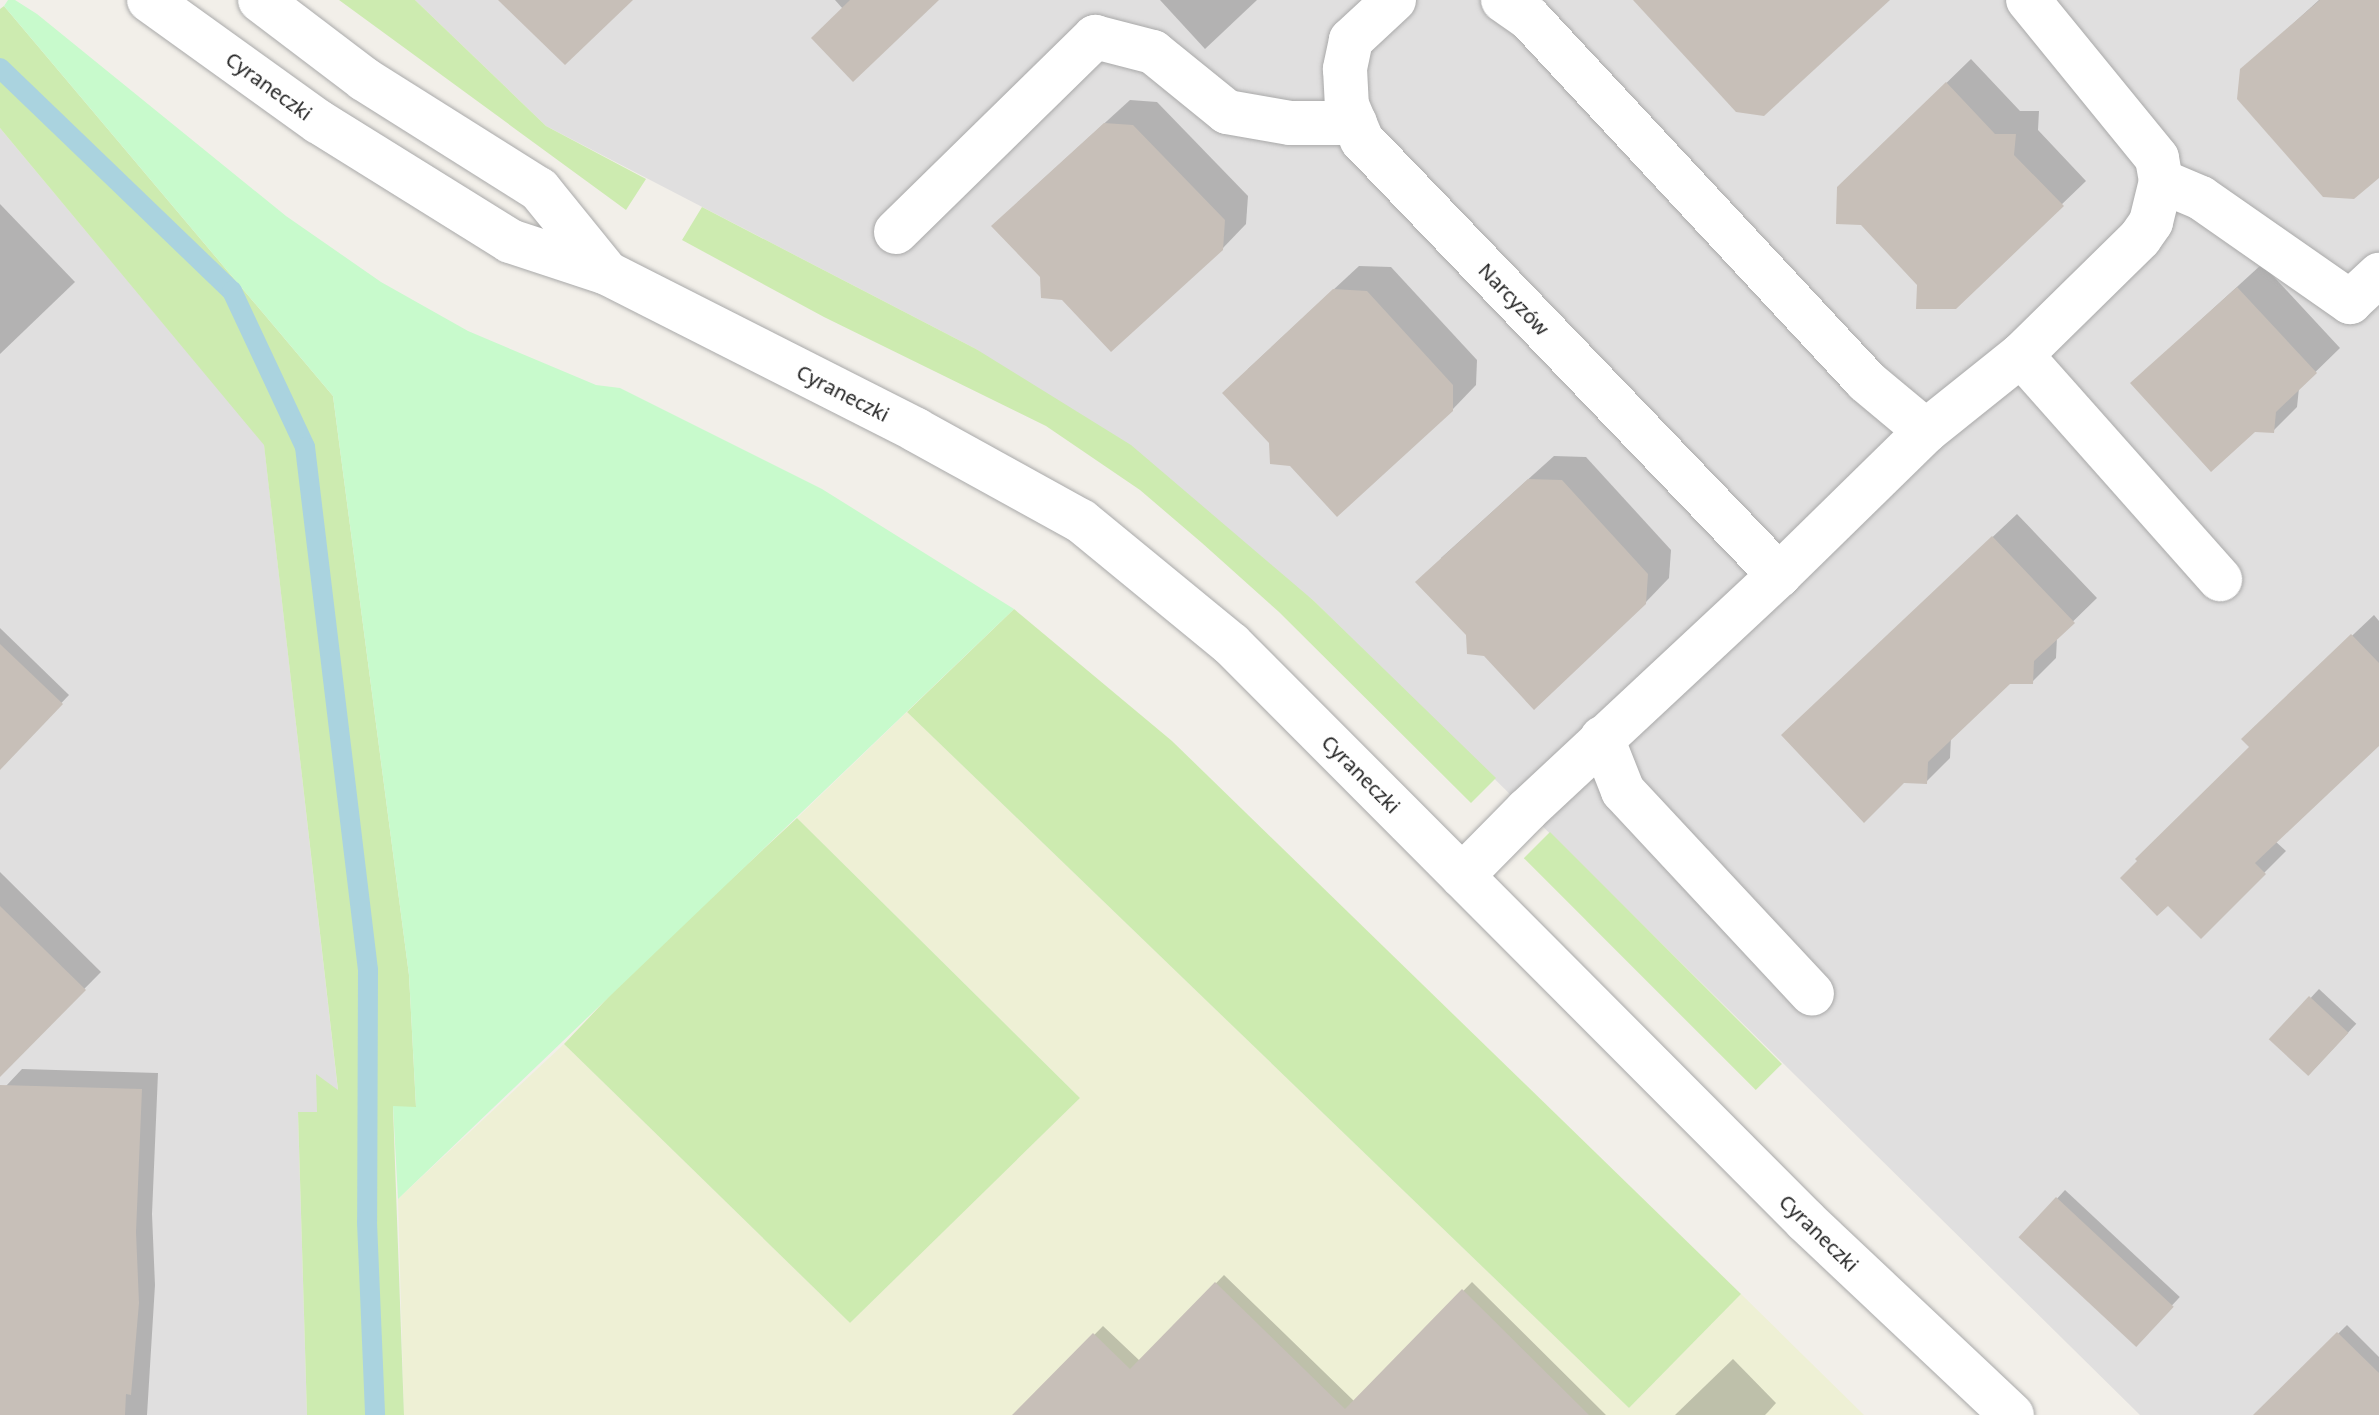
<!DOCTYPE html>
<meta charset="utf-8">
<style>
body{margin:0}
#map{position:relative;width:2379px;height:1415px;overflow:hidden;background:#f2efe9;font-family:"Noto Sans",sans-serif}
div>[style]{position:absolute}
.residential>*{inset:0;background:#e0dfdf}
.farmland>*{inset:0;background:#eef0d5}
.grass>*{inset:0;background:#cdebb0;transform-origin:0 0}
.park>*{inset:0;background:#c8facc}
.shadow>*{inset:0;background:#0003;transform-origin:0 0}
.stream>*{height:20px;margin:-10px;padding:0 10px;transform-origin:10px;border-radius:10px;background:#aad3df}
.building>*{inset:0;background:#c7bfb8;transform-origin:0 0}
.roads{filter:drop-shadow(0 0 2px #a9a9a9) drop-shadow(0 0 2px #a9a9a9)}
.minor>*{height:44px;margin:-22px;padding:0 22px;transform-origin:22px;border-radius:22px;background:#fff}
span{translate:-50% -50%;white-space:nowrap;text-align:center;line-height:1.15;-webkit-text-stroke:7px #fff;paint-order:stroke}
.street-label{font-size:20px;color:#222}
</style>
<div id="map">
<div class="residential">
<div style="clip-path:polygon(415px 0,2379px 0,2379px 1415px,2140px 1415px,1314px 601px,976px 349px,546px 126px)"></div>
<div style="clip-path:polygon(0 128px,264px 444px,338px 1091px,317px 1112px,298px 1113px,307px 1415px,0 1415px)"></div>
</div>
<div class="farmland">
<div style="clip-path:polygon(907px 712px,1629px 1408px,1741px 1294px,1864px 1415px,404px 1415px,398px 1199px,564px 1044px,850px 1323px,1080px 1098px,797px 818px)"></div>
</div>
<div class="grass">
<div style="clip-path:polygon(339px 0,415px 0,546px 126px,646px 179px,626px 210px)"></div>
<div style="clip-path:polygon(4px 6px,333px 396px,409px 975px,416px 1107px,393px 1107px,404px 1415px,307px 1415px,298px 1112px,317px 1112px,316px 1074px,338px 1090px,264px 445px,0 128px,0 9px)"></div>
<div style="clip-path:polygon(702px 207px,976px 349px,1131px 445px,1314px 601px,1496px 778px,1471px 803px,1279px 612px,1202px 543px,1140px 490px,1046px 426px,824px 317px,682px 240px)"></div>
<div style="clip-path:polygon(1014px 609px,1172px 741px,1741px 1294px,1629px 1408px,907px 712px)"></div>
<div style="clip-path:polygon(797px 818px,1080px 1098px,850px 1323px,564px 1044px,635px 969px)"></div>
<div style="left:1550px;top:832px;width:328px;height:37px;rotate:45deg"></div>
</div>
<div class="park">
<div style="clip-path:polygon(8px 0,15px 0,37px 14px,286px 216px,381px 282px,468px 331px,596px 385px,620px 388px,822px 489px,1014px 609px,398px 1199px,393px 1106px,416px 1107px,409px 975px,333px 396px,4px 6px)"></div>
</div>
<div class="shadow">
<div style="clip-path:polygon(835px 0,937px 0,843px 9px)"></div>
<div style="clip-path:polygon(1160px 0,1257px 0,1205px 49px)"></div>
<div style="clip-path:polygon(2319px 0,2379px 0,2379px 175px,2242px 70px)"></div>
<div style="clip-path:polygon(1971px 59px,2020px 111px,2039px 111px,2038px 130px,2086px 181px,1955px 307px,1919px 284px,1864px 163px)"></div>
<div style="clip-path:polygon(1130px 100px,1157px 102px,1248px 196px,1246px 224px,1222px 249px,1042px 276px,1018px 202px)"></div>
<div style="clip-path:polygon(0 204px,75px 282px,0 354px)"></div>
<div style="clip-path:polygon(2262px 264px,2340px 348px,2299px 388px,2297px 407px,2273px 431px,2157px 360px)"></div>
<div style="clip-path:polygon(1359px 266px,1391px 267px,1477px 360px,1476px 385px,1452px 410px,1271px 442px,1248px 369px)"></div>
<div style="clip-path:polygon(1554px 456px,1586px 457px,1671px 550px,1669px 578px,1645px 603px,1468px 635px,1441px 558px)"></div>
<div style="clip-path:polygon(2017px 514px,2097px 598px,2057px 637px,2056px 658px,2032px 682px,2010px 682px,1951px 737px,1950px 758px,1926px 782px,1808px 711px)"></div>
<div style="clip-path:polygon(2374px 615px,2379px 621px,2379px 743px,2275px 841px,2286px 851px,2201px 936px,2252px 747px,2265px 718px)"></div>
<div style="clip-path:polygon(0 628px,69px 695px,12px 755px,0 744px)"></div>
<div style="clip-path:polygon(0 872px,101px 972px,0 1074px)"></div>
<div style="left:2319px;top:989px;width:51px;height:70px;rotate:43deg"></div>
<div style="clip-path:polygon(22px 1069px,158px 1073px,152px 1214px,155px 1285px,147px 1415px,0 1415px,6px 1086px)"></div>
<div style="left:2065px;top:1190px;width:157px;height:64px;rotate:43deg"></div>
<div style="clip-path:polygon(1224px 1275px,1355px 1402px,1472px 1282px,1606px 1415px,1044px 1415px,1029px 1401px,1103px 1326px,1140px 1361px)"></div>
<div style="clip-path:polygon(2347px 1325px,2379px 1357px,2379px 1411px,2375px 1415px,2255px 1415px)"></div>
<div style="clip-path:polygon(1733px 1359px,1776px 1403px,1768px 1412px,1765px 1415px,1675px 1415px)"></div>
</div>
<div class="stream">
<div style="left:0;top:68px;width:322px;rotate:43.9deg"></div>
<div style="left:232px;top:291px;width:172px;rotate:64.9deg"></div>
<div style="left:305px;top:447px;width:527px;rotate:83.13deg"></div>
<div style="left:368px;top:970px;width:252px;rotate:90.2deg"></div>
<div style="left:367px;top:1222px;width:193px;rotate:87.6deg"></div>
</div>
<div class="building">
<div style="clip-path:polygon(498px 0,633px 0,565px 65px)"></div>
<div style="clip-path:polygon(850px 0,939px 0,853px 82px,811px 38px)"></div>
<div style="clip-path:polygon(1633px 0,1890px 0,1764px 116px,1736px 112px)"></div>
<div style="clip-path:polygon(2320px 0,2379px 0,2379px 178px,2354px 199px,2323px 197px,2237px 99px,2240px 69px)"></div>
<div style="clip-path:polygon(1946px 82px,1995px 134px,2016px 134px,2014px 155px,2064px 206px,1956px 309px,1916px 309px,1917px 285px,1861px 225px,1836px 224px,1837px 187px)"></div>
<div style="clip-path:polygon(1104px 123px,1133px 125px,1225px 220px,1223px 250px,1111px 352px,1062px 300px,1041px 298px,1040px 277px,991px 226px)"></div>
<div style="clip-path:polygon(2237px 287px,2317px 373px,2276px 412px,2274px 433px,2255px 432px,2211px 472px,2130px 383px)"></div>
<div style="clip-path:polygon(1333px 289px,1367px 291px,1453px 385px,1453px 411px,1337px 517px,1290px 466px,1270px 464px,1269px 443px,1222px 393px)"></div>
<div style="clip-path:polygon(1528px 479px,1562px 480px,1648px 574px,1646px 604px,1534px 710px,1484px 656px,1467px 654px,1466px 635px,1415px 582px)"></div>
<div style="clip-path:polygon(1992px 536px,2075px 623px,2034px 661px,2033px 684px,2010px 684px,1928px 762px,1927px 784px,1904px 783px,1864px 823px,1781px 735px)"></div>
<div style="clip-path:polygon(2351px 634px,2379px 663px,2379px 746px,2255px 863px,2266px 874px,2201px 939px,2168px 906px,2157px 916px,2120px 878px,2137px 861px,2135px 859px,2249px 747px,2241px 739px)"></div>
<div style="clip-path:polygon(0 644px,63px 704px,0 770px)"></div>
<div style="clip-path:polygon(0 906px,86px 990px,0 1077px)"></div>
<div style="left:2309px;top:996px;width:54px;height:59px;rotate:43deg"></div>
<div style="clip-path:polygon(0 1085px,142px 1089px,136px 1232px,139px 1303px,131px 1395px,126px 1394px,125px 1415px,0 1415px)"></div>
<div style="left:2056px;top:1197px;width:161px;height:55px;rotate:43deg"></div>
<div style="clip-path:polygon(1215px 1282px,1345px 1409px,1462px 1289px,1589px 1415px,1012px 1415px,1093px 1333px,1130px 1369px)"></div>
<div style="clip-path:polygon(2337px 1332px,2379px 1373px,2379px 1415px,2253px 1415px)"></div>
</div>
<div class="roads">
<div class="minor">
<div style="left:149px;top:0;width:209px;rotate:35.7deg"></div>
<div style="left:319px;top:122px;width:225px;rotate:31.9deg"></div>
<div style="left:510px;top:241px;width:102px;rotate:18.3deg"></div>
<div style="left:607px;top:273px;width:347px;rotate:26.9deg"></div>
<div style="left:916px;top:430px;width:188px;rotate:28.9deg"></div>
<div style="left:1081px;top:521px;width:194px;rotate:39.4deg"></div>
<div style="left:1231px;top:644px;width:815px;rotate:45.1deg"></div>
<div style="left:1806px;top:1221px;width:283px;rotate:43.3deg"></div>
<div style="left:260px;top:0;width:131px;rotate:37.2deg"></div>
<div style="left:364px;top:79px;width:207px;rotate:32.2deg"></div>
<div style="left:539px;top:189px;width:108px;rotate:51deg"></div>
<div style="left:1394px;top:0;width:59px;rotate:137.1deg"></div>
<div style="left:1351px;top:40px;width:30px;rotate:102deg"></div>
<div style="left:1345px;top:69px;width:36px;rotate:87deg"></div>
<div style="left:1347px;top:105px;width:38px;rotate:67deg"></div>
<div style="left:1362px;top:140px;width:603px;rotate:46.21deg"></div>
<div style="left:1779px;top:575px;width:206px;rotate:-44.4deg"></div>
<div style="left:1926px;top:431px;width:122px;rotate:-38.7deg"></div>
<div style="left:2021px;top:355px;width:167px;rotate:-44.5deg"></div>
<div style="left:2140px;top:238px;width:19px;rotate:-55deg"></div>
<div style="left:2151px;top:222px;width:42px;rotate:-76.3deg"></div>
<div style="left:2161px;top:181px;width:23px;rotate:-100deg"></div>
<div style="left:2157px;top:158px;width:204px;rotate:-129.2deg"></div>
<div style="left:1503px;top:0;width:32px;rotate:35deg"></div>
<div style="left:1529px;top:18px;width:495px;rotate:47.1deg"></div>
<div style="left:1866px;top:381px;width:78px;rotate:39.8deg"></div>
<div style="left:2161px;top:181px;width:43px;rotate:23deg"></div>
<div style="left:2201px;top:198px;width:182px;rotate:34.9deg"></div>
<div style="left:2350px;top:302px;width:40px;rotate:-43deg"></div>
<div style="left:896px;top:232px;width:279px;rotate:-44.4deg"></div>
<div style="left:1095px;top:37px;width:60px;rotate:14.5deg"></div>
<div style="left:1153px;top:52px;width:95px;rotate:39deg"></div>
<div style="left:1227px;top:112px;width:64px;rotate:9.9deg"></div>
<div style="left:1290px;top:123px;width:65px"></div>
<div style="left:2021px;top:355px;width:300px;rotate:48.4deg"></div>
<div style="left:1602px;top:738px;width:57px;rotate:68.4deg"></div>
<div style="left:1623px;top:791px;width:277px;rotate:47deg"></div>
<div style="left:1462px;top:876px;width:93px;rotate:-45.4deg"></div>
<div style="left:1527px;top:810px;width:345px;rotate:-43deg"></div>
</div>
</div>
<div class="street-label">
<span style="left:269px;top:86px;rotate:36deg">Cyraneczki</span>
<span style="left:1514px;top:299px;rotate:46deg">Narcyzów</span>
<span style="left:843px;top:393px;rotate:27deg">Cyraneczki</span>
<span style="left:1361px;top:774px;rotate:45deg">Cyraneczki</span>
<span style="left:1819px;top:1233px;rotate:44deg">Cyraneczki</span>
</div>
</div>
